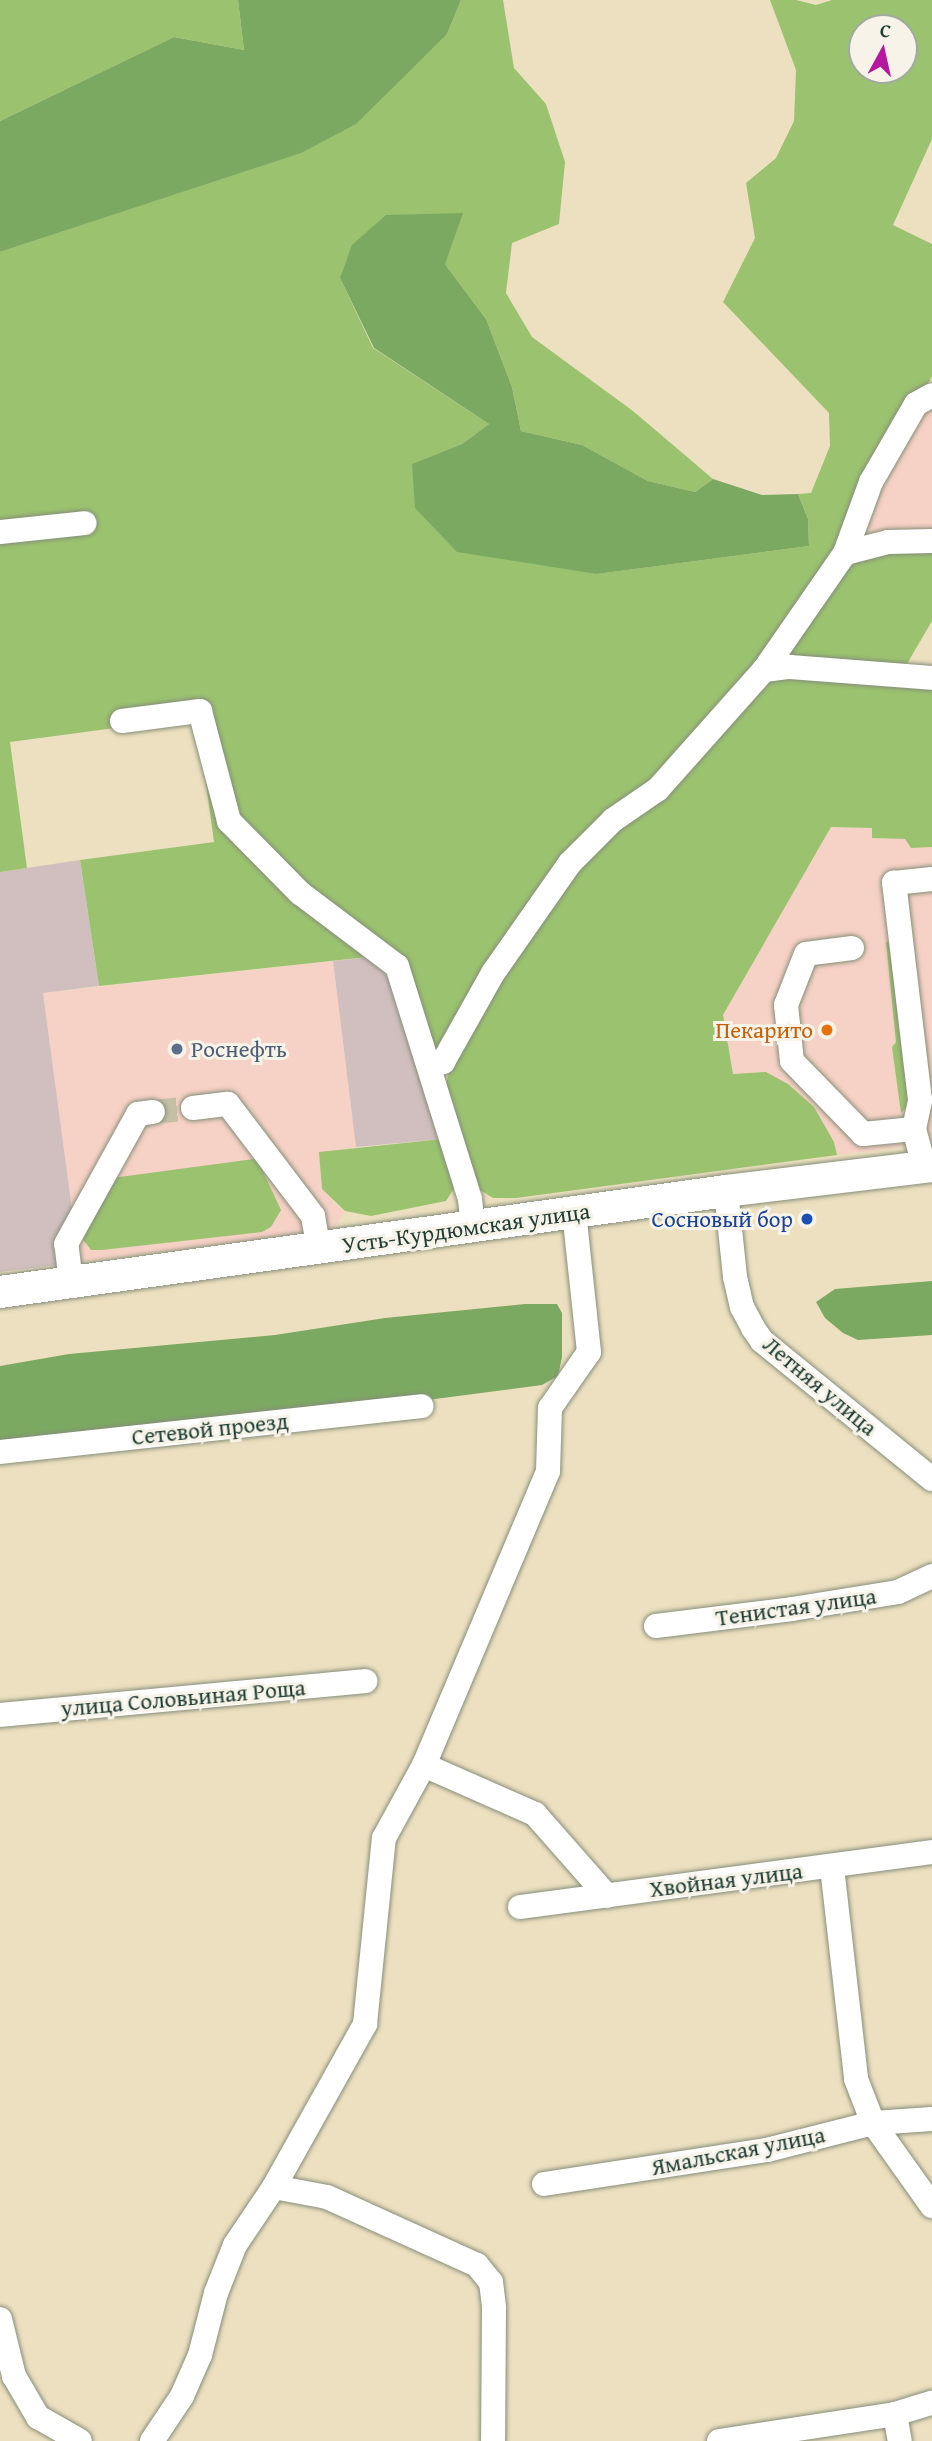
<!DOCTYPE html>
<meta charset="utf-8">
<style>
body{margin:0}
#map{position:relative;width:932px;height:2441px;overflow:hidden;background:#ede0c0;font-family:"Gentium Book Plus",serif}
div>[style]{position:absolute}
.built>*{inset:0;background:#f6d1c5}
.industrial>*{inset:0;background:#d1bfbf}
.green>*{inset:0;background:#9bc36f}
.forest>*{inset:0;background:#7ca962}
.minor-tunnel>*{height:24px;margin-top:-12px;transform-origin:0;background:repeating-linear-gradient(90deg,#c4bfa4 0 24px,transparent 0 36px)}
.roads{filter:drop-shadow(0 0 2px #868e7a) drop-shadow(0 0 2px #868e7a)}
.minor>*{height:24px;margin:-12px;padding:0 12px;transform-origin:12px;border-radius:12px;background:#fff}
.major>*{height:32px;margin:-16px;padding:0 16px;transform-origin:16px;border-radius:16px;background:#fff}
.dots>*{width:19px;height:19px;translate:-50% -50%;box-sizing:border-box;border:4px solid #f7f3e8;border-radius:50%}
span{translate:-50% -50%;white-space:nowrap;text-align:center;line-height:1.15;-webkit-text-stroke:6px #f7f3e8;paint-order:stroke}
.food-label{font-size:23px;color:#c56008}
.right{translate:-100% -50%;text-align:right}
.service-label{font-size:23px;color:#4e5e75}
.left{translate:0 -50%;text-align:left}
.transit-label{font-size:23px;color:#164399}
.street-label{font-size:23px;color:#1f3d34}
.north{position:absolute;left:848px;top:14px;width:70px;height:70px;box-sizing:border-box;background:#f7f3e8;border:2px solid #a1aaa0;border-radius:50%;rotate:8deg;font-size:19px;font-weight:700;line-height:28px;text-align:center;color:#1f3d34}
.north::after{content:'';display:block;margin:auto;width:24px;height:32px;background:#b5179e;clip-path:polygon(50% 0,100% 100%,50% 72%,0 100%)}
</style>
<div id="map">
<div class="built">
<div style="clip-path:polygon(932px 401px,932px 534px,872px 533px,868px 523px,878px 487px)"></div>
<div style="clip-path:polygon(831px 827px,872px 828px,873px 838px,906px 839px,911px 848px,932px 847px,932px 1143px,837px 1155px,834px 1142px,766px 1072px,733px 1074px,723px 1015px)"></div>
<div style="clip-path:polygon(333px 961px,356px 1147px,319px 1153px,333px 1203px,345px 1211px,333px 1230px,79px 1262px,43px 993px)"></div>
</div>
<div class="industrial">
<div style="clip-path:polygon(80px 860px,99px 986px,43px 993px,79px 1262px,0 1272px,0 872px)"></div>
<div style="clip-path:polygon(378px 956px,396px 974px,442px 1139px,356px 1147px,333px 961px)"></div>
</div>
<div class="green">
<div style="clip-path:polygon(0 0,238px 0,244px 50px,174px 37px,0 121px)"></div>
<div style="clip-path:polygon(evenodd,461px 0,503px 0,514px 68px,546px 104px,565px 162px,559px 224px,512px 243px,506px 293px,532px 337px,633px 411px,713px 479px,695px 492px,648px 481px,582px 445px,521px 431px,512px 387px,486px 319px,445px 264px,340px 278px,373px 348px,489px 424px,462px 444px,413px 464px,596px 574px,809px 546px,808px 519px,798px 494px,811px 493px,830px 446px,829px 413px,723px 302px,755px 238px,746px 183px,776px 158px,794px 121px,796px 70px,770px 0,796px 0,816px 5px,832px 0,932px 0,932px 139px,893px 225px,932px 244px,932px 376px,838px 549px,758px 665px,652px 781px,608px 817px,452px 1036px,434px 1052px,396px 974px,377px 956px,99px 986px,80px 860px,214px 842px,197px 717px,10px 742px,27px 868px,0 872px,0 252px,301px 152px,447px 34px,461px 0,862px 28px,904px 28px,904px 70px,862px 70px,862px 28px)"></div>
<div style="clip-path:polygon(932px 549px,932px 621px,904px 669px,792px 659px,788px 654px,846px 570px,865px 556px)"></div>
<div style="clip-path:polygon(791px 674px,932px 687px,932px 847px,911px 848px,905px 839px,872px 838px,872px 828px,831px 827px,723px 1015px,733px 1074px,766px 1072px,788px 1084px,814px 1107px,834px 1142px,837px 1155px,516px 1198px,493px 1198px,475px 1187px,446px 1084px,452px 1061px,500px 978px,578px 868px,769px 680px)"></div>
<div style="clip-path:polygon(892px 941px,909px 1104px,901px 1113px,892px 1047px,896px 1042px,886px 942px)"></div>
<div style="clip-path:polygon(442px 1139px,457px 1184px,446px 1201px,371px 1216px,345px 1211px,322px 1189px,319px 1152px)"></div>
<div style="clip-path:polygon(254px 1159px,260px 1165px,281px 1210px,271px 1227px,262px 1232px,102px 1250px,91px 1250px,81px 1237px,112px 1178px)"></div>
</div>
<div class="forest">
<div style="clip-path:polygon(238px 0,461px 0,447px 34px,356px 124px,301px 153px,0 252px,0 121px,174px 37px,244px 50px)"></div>
<div style="clip-path:polygon(463px 213px,445px 264px,486px 319px,512px 387px,521px 431px,582px 445px,648px 481px,695px 492px,713px 479px,762px 495px,798px 494px,808px 519px,809px 546px,597px 574px,457px 552px,415px 508px,412px 464px,462px 444px,489px 424px,374px 348px,340px 278px,352px 245px,386px 215px)"></div>
<div style="clip-path:polygon(932px 1281px,932px 1335px,858px 1340px,843px 1333px,825px 1318px,816px 1302px,835px 1289px)"></div>
<div style="clip-path:polygon(525px 1304px,557px 1304px,562px 1313px,562px 1357px,558px 1376px,542px 1385px,312px 1415px,0 1445px,0 1366px,69px 1354px,275px 1335px,385px 1318px)"></div>
</div>
<div class="minor-tunnel">
<div style="left:153px;top:1112px;width:40px;rotate:-5.7deg"></div>
</div>
<div class="roads">
<div class="minor">
<div style="left:0;top:532px;width:85px;rotate:-6deg"></div>
<div style="left:845px;top:553px;width:44px;rotate:-14.3deg"></div>
<div style="left:888px;top:542px;width:44px;rotate:-1.3deg"></div>
<div style="left:764px;top:670px;width:26px;rotate:-7deg"></div>
<div style="left:790px;top:667px;width:142px;rotate:4.4deg"></div>
<div style="left:122px;top:721px;width:79px;rotate:-7.3deg"></div>
<div style="left:200px;top:711px;width:114px;rotate:75.2deg"></div>
<div style="left:229px;top:821px;width:101px;rotate:45.4deg"></div>
<div style="left:300px;top:893px;width:121px;rotate:37deg"></div>
<div style="left:397px;top:966px;width:244px;rotate:72.6deg"></div>
<div style="left:470px;top:1199px;width:29px;rotate:84deg"></div>
<div style="left:852px;top:948px;width:46px;rotate:172.6deg"></div>
<div style="left:806px;top:954px;width:55px;rotate:111.4deg"></div>
<div style="left:786px;top:1005px;width:56px;rotate:83.9deg"></div>
<div style="left:792px;top:1061px;width:102px;rotate:45.8deg"></div>
<div style="left:863px;top:1134px;width:51px;rotate:-5.6deg"></div>
<div style="left:430px;top:1066px;width:14px;rotate:-17deg"></div>
<div style="left:443px;top:1062px;width:102px;rotate:-60.7deg"></div>
<div style="left:493px;top:973px;width:134px;rotate:-55deg"></div>
<div style="left:570px;top:863px;width:61px;rotate:-45deg"></div>
<div style="left:613px;top:820px;width:55px;rotate:-34.6deg"></div>
<div style="left:658px;top:789px;width:159px;rotate:-48.3deg"></div>
<div style="left:764px;top:670px;width:142px;rotate:-55.3deg"></div>
<div style="left:845px;top:553px;width:76px;rotate:-69.9deg"></div>
<div style="left:871px;top:482px;width:90px;rotate:-60deg"></div>
<div style="left:916px;top:404px;width:18px;rotate:-29deg"></div>
<div style="left:193px;top:1108px;width:35px;rotate:-7deg"></div>
<div style="left:228px;top:1104px;width:141px;rotate:52.8deg"></div>
<div style="left:313px;top:1216px;width:34px;rotate:80deg"></div>
<div style="left:924px;top:1166px;width:38px;rotate:-105deg"></div>
<div style="left:914px;top:1129px;width:30px;rotate:-78deg"></div>
<div style="left:920px;top:1100px;width:219px;rotate:-96.8deg"></div>
<div style="left:894px;top:883px;width:38px;rotate:-6deg"></div>
<div style="left:726px;top:1191px;width:86px;rotate:84deg"></div>
<div style="left:735px;top:1277px;width:31px;rotate:77deg"></div>
<div style="left:742px;top:1307px;width:24px;rotate:62deg"></div>
<div style="left:753px;top:1328px;width:16px;rotate:55deg"></div>
<div style="left:762px;top:1341px;width:219px;rotate:39.1deg"></div>
<div style="left:71px;top:1282px;width:38px;rotate:-97deg"></div>
<div style="left:66px;top:1244px;width:149px;rotate:-61deg"></div>
<div style="left:138px;top:1114px;width:15px;rotate:-8deg"></div>
<div style="left:0;top:1452px;width:424px;rotate:-6.2deg"></div>
<div style="left:656px;top:1626px;width:137px;rotate:-7.1deg"></div>
<div style="left:792px;top:1609px;width:107px;rotate:-9.1deg"></div>
<div style="left:898px;top:1592px;width:38px;rotate:-25deg"></div>
<div style="left:0;top:1715px;width:367px;rotate:-5.3deg"></div>
<div style="left:424px;top:1765px;width:121px;rotate:23.8deg"></div>
<div style="left:535px;top:1814px;width:109px;rotate:48.7deg"></div>
<div style="left:832px;top:1867px;width:213px;rotate:83.5deg"></div>
<div style="left:856px;top:2079px;width:47px;rotate:68.9deg"></div>
<div style="left:873px;top:2123px;width:102px;rotate:54.6deg"></div>
<div style="left:520px;top:1907px;width:416px;rotate:-7.6deg"></div>
<div style="left:544px;top:2184px;width:226px;rotate:-8.7deg"></div>
<div style="left:767px;top:2150px;width:109px;rotate:-14.3deg"></div>
<div style="left:873px;top:2123px;width:59px;rotate:-3.9deg"></div>
<div style="left:274px;top:2187px;width:187px;rotate:-60.8deg"></div>
<div style="left:365px;top:2024px;width:187px;rotate:-84.2deg"></div>
<div style="left:384px;top:1838px;width:83px;rotate:-61.3deg"></div>
<div style="left:424px;top:1765px;width:319px;rotate:-67.1deg"></div>
<div style="left:548px;top:1471px;width:63px;rotate:-88.2deg"></div>
<div style="left:550px;top:1408px;width:68px;rotate:-55.1deg"></div>
<div style="left:589px;top:1352px;width:141px;rotate:-96.1deg"></div>
<div style="left:0;top:2319px;width:59px;rotate:76.2deg"></div>
<div style="left:14px;top:2376px;width:48px;rotate:59.7deg"></div>
<div style="left:38px;top:2417px;width:48px;rotate:29.7deg"></div>
<div style="left:895px;top:2414px;width:27px;rotate:80deg"></div>
<div style="left:152px;top:2441px;width:54px;rotate:-56.3deg"></div>
<div style="left:182px;top:2396px;width:45px;rotate:-66.3deg"></div>
<div style="left:200px;top:2355px;width:64px;rotate:-75.5deg"></div>
<div style="left:216px;top:2293px;width:52px;rotate:-68.4deg"></div>
<div style="left:235px;top:2245px;width:70px;rotate:-56.1deg"></div>
<div style="left:274px;top:2187px;width:54px;rotate:10.7deg"></div>
<div style="left:327px;top:2197px;width:165px;rotate:24.4deg"></div>
<div style="left:477px;top:2265px;width:22px;rotate:51deg"></div>
<div style="left:491px;top:2282px;width:26px;rotate:83deg"></div>
<div style="left:494px;top:2308px;width:133px;rotate:90.4deg"></div>
<div style="left:719px;top:2441px;width:178px;rotate:-8.7deg"></div>
<div style="left:895px;top:2414px;width:39px;rotate:-17deg"></div>
</div>
<div class="major">
<div style="left:0;top:1292px;width:733px;rotate:-7.92deg"></div>
<div style="left:726px;top:1191px;width:208px;rotate:-6.9deg"></div>
</div>
</div>
<div class="dots">
<div style="left:827px;top:1030px;background:#e8710a"></div>
<div style="left:177px;top:1049px;background:#5c6f8a"></div>
<div style="left:807px;top:1219px;background:#1a4fb4"></div>
</div>
<div class="food-label">
<span class="right" style="left:813px;top:1030px">Пекарито</span>
</div>
<div class="service-label">
<span class="left" style="left:191px;top:1049px">Роснефть</span>
</div>
<div class="transit-label">
<span class="right" style="left:793px;top:1219px">Сосновый бор</span>
</div>
<div class="street-label">
<span style="left:466px;top:1228px;rotate:-8deg">Усть-Курдюмская улица</span>
<span style="left:820px;top:1386px;rotate:40deg">Летняя улица</span>
<span style="left:210px;top:1429px;rotate:-6deg">Сетевой проезд</span>
<span style="left:796px;top:1607px;rotate:-8deg">Тенистая улица</span>
<span style="left:183px;top:1698px;rotate:-5deg">улица Соловьиная Роща</span>
<span style="left:726px;top:1880px;rotate:-7deg">Хвойная улица</span>
<span style="left:738px;top:2151px;rotate:-11deg">Ямальская улица</span>
</div>
<div class="north">С</div>
</div>
